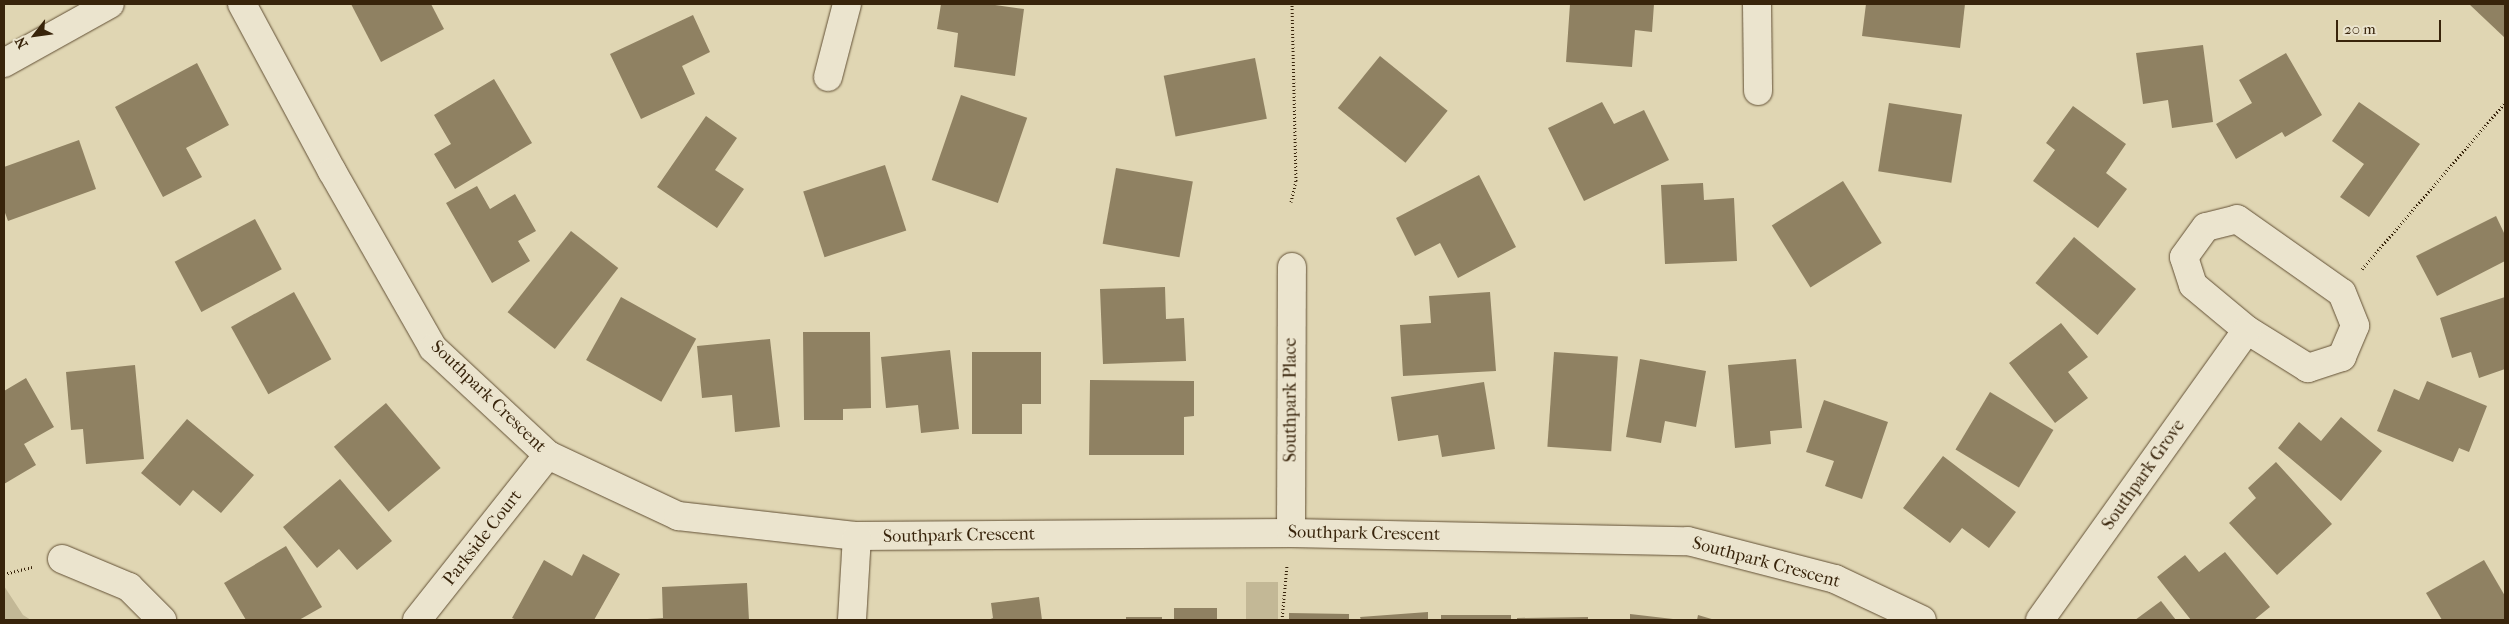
<!DOCTYPE html>
<style>
body{margin:0}
#map{position:relative;width:2509px;height:624px;overflow:hidden;background:#e0d6b3;font-family:"IM FELL French Canon",serif}
div>[style]{position:absolute}
.green>*{inset:0;background:#c3b896;transform-origin:0 0}
.building>*{inset:0;background:#8f8162;transform-origin:0 0}
.path>*{height:3px;margin-top:-1.5px;transform-origin:0;background:repeating-linear-gradient(90deg,#38240b 0 1px,transparent 0 3.5px)}
.roads{filter:drop-shadow(0 0 1px #625035) drop-shadow(0 0 1px #625035)}
.minor>*{height:28px;margin:-14px;padding:0 14px;transform-origin:14px;border-radius:14px;background:#ebe4ce}
.tertiary>*{height:28px;margin:-14px;padding:0 14px;transform-origin:14px;border-radius:14px;background:#ebe4ce}
span{translate:-50% -50%;white-space:nowrap;text-align:center;line-height:1.15;-webkit-text-stroke:4.5px #ebe4ce;paint-order:stroke}
.street-label{font-size:18px;color:#38240b}
.frame{position:absolute;inset:0;border:5px solid #38240b;pointer-events:none}
.north{position:absolute;left:10px;top:10px;width:50px;height:50px;-webkit-text-stroke:4px #ebe4ce;paint-order:stroke;rotate:240deg;font-size:14px;font-weight:700;line-height:20px;text-align:center;color:#38240b}
.north::after{content:'';display:block;margin:auto;width:18px;height:22px;background:#38240b;clip-path:polygon(50% 0,100% 100%,50% 72%,0 100%)}
.scale{position:absolute;left:2336px;top:20px;width:105px;height:22px;box-sizing:border-box;border:2px solid #38240b;border-top:0;padding-left:6px;font-size:15px;line-height:18px;white-space:nowrap;color:#38240b;-webkit-text-stroke:4px #ebe4ce;paint-order:stroke}
</style>
<div id="map">
<div class="green">
<div style="left:1246px;top:582px;width:32px;height:38px"></div>
<div style="clip-path:polygon(4px 586px,23px 615px,31px 620px,4px 620px)"></div>
</div>
<div class="building">
<div style="clip-path:polygon(351px 4px,431px 4px,444px 29px,381px 62px)"></div>
<div style="clip-path:polygon(941px 4px,988px 4px,1024px 9px,1015px 76px,954px 67px,958px 33px,937px 29px)"></div>
<div style="clip-path:polygon(1570px 4px,1654px 4px,1652px 32px,1635px 30px,1632px 67px,1566px 62px)"></div>
<div style="clip-path:polygon(1866px 4px,1965px 4px,1960px 48px,1862px 36px)"></div>
<div style="clip-path:polygon(2469px 4px,2505px 4px,2505px 38px)"></div>
<div style="clip-path:polygon(693px 15px,710px 52px,682px 66px,695px 94px,641px 119px,610px 54px)"></div>
<div style="clip-path:polygon(2203px 45px,2213px 122px,2172px 128px,2168px 100px,2143px 104px,2136px 53px)"></div>
<div style="clip-path:polygon(2286px 53px,2322px 115px,2285px 137px,2282px 132px,2236px 159px,2216px 124px,2252px 103px,2239px 80px)"></div>
<div style="left:1380px;top:56px;width:87px;height:67px;rotate:39deg"></div>
<div style="left:1255px;top:58px;width:62px;height:93px;rotate:79deg"></div>
<div style="clip-path:polygon(197px 63px,229px 125px,186px 148px,202px 177px,163px 197px,115px 107px)"></div>
<div style="clip-path:polygon(494px 79px,532px 143px,455px 189px,434px 154px,451px 144px,434px 115px)"></div>
<div style="left:961px;top:95px;width:70px;height:90px;rotate:19deg"></div>
<div style="clip-path:polygon(1602px 102px,1614px 124px,1644px 110px,1669px 160px,1584px 201px,1548px 128px)"></div>
<div style="clip-path:polygon(2359px 102px,2420px 144px,2369px 217px,2340px 197px,2364px 164px,2332px 141px)"></div>
<div style="left:1889px;top:103px;width:74px;height:69px;rotate:9deg"></div>
<div style="clip-path:polygon(2073px 106px,2126px 144px,2106px 173px,2127px 189px,2098px 228px,2033px 181px,2055px 150px,2046px 143px)"></div>
<div style="clip-path:polygon(706px 116px,737px 138px,715px 170px,744px 189px,717px 228px,657px 187px)"></div>
<div style="clip-path:polygon(79px 140px,96px 189px,8px 221px,4px 210px,4px 167px)"></div>
<div style="left:885px;top:165px;width:69px;height:86px;rotate:72deg"></div>
<div style="left:1116px;top:168px;width:78px;height:77px;rotate:10deg"></div>
<div style="clip-path:polygon(1479px 175px,1516px 247px,1458px 278px,1440px 243px,1415px 256px,1396px 218px)"></div>
<div style="left:1843px;top:181px;width:73px;height:84px;rotate:58deg"></div>
<div style="clip-path:polygon(1703px 183px,1704px 200px,1734px 198px,1737px 261px,1665px 264px,1661px 185px)"></div>
<div style="clip-path:polygon(477px 186px,490px 209px,515px 194px,536px 231px,518px 241px,530px 261px,492px 283px,446px 203px)"></div>
<div style="clip-path:polygon(2496px 216px,2505px 235px,2505px 261px,2437px 296px,2416px 256px)"></div>
<div style="left:255px;top:219px;width:57px;height:91px;rotate:62deg"></div>
<div style="left:571px;top:231px;width:60px;height:103px;rotate:38deg"></div>
<div style="left:2074px;top:237px;width:81px;height:60px;rotate:40deg"></div>
<div style="clip-path:polygon(1165px 287px,1166px 319px,1184px 318px,1186px 361px,1103px 364px,1100px 289px)"></div>
<div style="left:294px;top:292px;width:77px;height:72px;rotate:61deg"></div>
<div style="clip-path:polygon(1490px 292px,1496px 371px,1403px 376px,1400px 325px,1431px 323px,1429px 296px)"></div>
<div style="left:621px;top:297px;width:86px;height:72px;rotate:29deg"></div>
<div style="clip-path:polygon(2505px 297px,2505px 369px,2479px 378px,2471px 352px,2452px 358px,2440px 318px)"></div>
<div style="clip-path:polygon(2061px 323px,2088px 357px,2068px 372px,2088px 398px,2055px 423px,2009px 363px)"></div>
<div style="clip-path:polygon(803px 332px,870px 332px,871px 408px,843px 409px,843px 420px,804px 420px)"></div>
<div style="clip-path:polygon(770px 339px,780px 427px,735px 432px,732px 395px,702px 398px,697px 346px)"></div>
<div style="clip-path:polygon(950px 350px,959px 429px,921px 433px,918px 405px,886px 408px,881px 357px)"></div>
<div style="clip-path:polygon(972px 352px,1041px 352px,1041px 404px,1022px 404px,1022px 434px,972px 434px)"></div>
<div style="left:1554px;top:352px;width:64px;height:95px;rotate:4deg"></div>
<div style="clip-path:polygon(1640px 359px,1706px 371px,1696px 427px,1665px 421px,1661px 443px,1626px 437px)"></div>
<div style="clip-path:polygon(1796px 359px,1802px 428px,1770px 431px,1771px 444px,1735px 448px,1728px 365px)"></div>
<div style="clip-path:polygon(135px 365px,144px 459px,86px 464px,83px 429px,71px 430px,66px 372px)"></div>
<div style="clip-path:polygon(26px 378px,54px 427px,24px 444px,36px 465px,4px 484px,4px 391px)"></div>
<div style="clip-path:polygon(1090px 380px,1194px 381px,1194px 416px,1184px 417px,1184px 455px,1089px 455px)"></div>
<div style="clip-path:polygon(2427px 381px,2487px 406px,2469px 452px,2459px 448px,2453px 462px,2377px 431px,2394px 389px,2419px 400px)"></div>
<div style="clip-path:polygon(1484px 382px,1495px 449px,1442px 457px,1438px 435px,1398px 441px,1391px 397px)"></div>
<div style="left:1990px;top:392px;width:74px;height:67px;rotate:31deg"></div>
<div style="clip-path:polygon(1824px 400px,1888px 422px,1862px 499px,1825px 486px,1834px 461px,1806px 452px)"></div>
<div style="left:386px;top:403px;width:85px;height:68px;rotate:50deg"></div>
<div style="clip-path:polygon(2341px 417px,2382px 451px,2341px 501px,2278px 448px,2299px 422px,2321px 441px)"></div>
<div style="clip-path:polygon(187px 419px,254px 475px,221px 513px,193px 490px,180px 506px,141px 473px)"></div>
<div style="clip-path:polygon(1943px 456px,2016px 512px,1989px 548px,1962px 528px,1950px 543px,1903px 508px)"></div>
<div style="clip-path:polygon(2276px 462px,2332px 524px,2277px 575px,2229px 523px,2256px 498px,2248px 488px)"></div>
<div style="clip-path:polygon(340px 479px,392px 541px,357px 570px,339px 549px,317px 568px,283px 527px)"></div>
<div style="clip-path:polygon(286px 546px,322px 607px,299px 620px,246px 620px,224px 583px)"></div>
<div style="clip-path:polygon(2225px 552px,2270px 607px,2254px 620px,2191px 620px,2157px 577px,2185px 555px,2199px 572px)"></div>
<div style="clip-path:polygon(583px 554px,620px 574px,594px 620px,517px 620px,512px 618px,544px 560px,572px 576px)"></div>
<div style="clip-path:polygon(2484px 560px,2505px 596px,2505px 620px,2442px 620px,2426px 593px)"></div>
<div style="clip-path:polygon(747px 583px,749px 620px,632px 620px,663px 618px,662px 587px)"></div>
<div style="clip-path:polygon(1039px 597px,1042px 620px,988px 620px,993px 618px,991px 603px)"></div>
<div style="clip-path:polygon(2161px 601px,2176px 620px,2135px 620px)"></div>
<div style="left:1174px;top:608px;width:43px;height:12px"></div>
<div style="clip-path:polygon(1428px 612px,1428px 620px,1361px 620px,1360px 617px)"></div>
<div style="clip-path:polygon(1289px 613px,1349px 614px,1349px 620px,1289px 620px)"></div>
<div style="clip-path:polygon(1630px 614px,1673px 619px,1673px 620px,1630px 620px)"></div>
<div style="left:1441px;top:615px;width:70px;height:5px"></div>
<div style="clip-path:polygon(1698px 615px,1715px 620px,1697px 620px)"></div>
<div style="left:1126px;top:617px;width:36px;height:3px"></div>
<div style="clip-path:polygon(1588px 617px,1588px 620px,1517px 620px,1517px 618px)"></div>
</div>
<div class="path">
<div style="left:1291px;top:202px;width:22px;rotate:-77deg"></div>
<div style="left:1296px;top:181px;width:177px;rotate:-91.3deg"></div>
<div style="left:2362px;top:269px;width:219px;rotate:-49.3deg"></div>
<div style="left:4px;top:574px;width:29px;rotate:-14deg"></div>
<div style="left:1282px;top:620px;width:55px;rotate:-84.8deg"></div>
</div>
<div class="roads">
<div class="minor">
<div style="left:242px;top:4px;width:190px;rotate:61.7deg"></div>
<div style="left:332px;top:171px;width:204px;rotate:60.3deg"></div>
<div style="left:433px;top:348px;width:157px;rotate:42.9deg"></div>
<div style="left:548px;top:455px;width:144px;rotate:25.1deg"></div>
<div style="left:678px;top:516px;width:180px;rotate:6.4deg"></div>
<div style="left:857px;top:536px;width:434px;rotate:-0.4deg"></div>
<div style="left:1291px;top:533px;width:397px;rotate:1.2deg"></div>
<div style="left:1688px;top:541px;width:152px;rotate:14.5deg"></div>
<div style="left:1835px;top:579px;width:96px;rotate:25.2deg"></div>
<div style="left:1757px;top:4px;width:87px;rotate:89.3deg"></div>
<div style="left:828px;top:77px;width:75px;rotate:-75.4deg"></div>
<div style="left:2237px;top:219px;width:128px;rotate:35.2deg"></div>
<div style="left:2342px;top:293px;width:35px;rotate:68deg"></div>
<div style="left:2355px;top:326px;width:34px;rotate:113deg"></div>
<div style="left:2342px;top:357px;width:36px;rotate:162deg"></div>
<div style="left:2308px;top:368px;width:72px;rotate:-148.1deg"></div>
<div style="left:2247px;top:330px;width:70px;rotate:-140.2deg"></div>
<div style="left:2193px;top:285px;width:29px;rotate:-108deg"></div>
<div style="left:2184px;top:257px;width:37px;rotate:-54deg"></div>
<div style="left:2206px;top:227px;width:32px;rotate:-14deg"></div>
<div style="left:1291px;top:533px;width:266px;rotate:-89.8deg"></div>
<div style="left:62px;top:559px;width:73px;rotate:22.7deg"></div>
<div style="left:129px;top:587px;width:47px;rotate:45deg"></div>
<div style="left:417px;top:620px;width:211px;rotate:-51.6deg"></div>
<div style="left:852px;top:620px;width:84px;rotate:-86.6deg"></div>
<div style="left:2040px;top:620px;width:356px;rotate:-54.5deg"></div>
</div>
<div class="tertiary">
<div style="left:4px;top:63px;width:121px;rotate:-29.1deg"></div>
</div>
</div>
<div class="street-label">
<span style="left:488px;top:397px;rotate:44deg">Southpark Crescent</span>
<span style="left:1291px;top:400px;rotate:-90deg">Southpark Place</span>
<span style="left:2144px;top:475px;rotate:-55deg">Southpark Grove</span>
<span style="left:1364px;top:534px;rotate:1deg">Southpark Crescent</span>
<span style="left:959px;top:536px;rotate:-1deg">Southpark Crescent</span>
<span style="left:483px;top:538px;rotate:-52deg">Parkside Court</span>
<span style="left:1766px;top:563px;rotate:15deg">Southpark Crescent</span>
</div>
<div class="frame"></div>
<div class="north">N</div>
<div class="scale">20 m</div>
</div>
